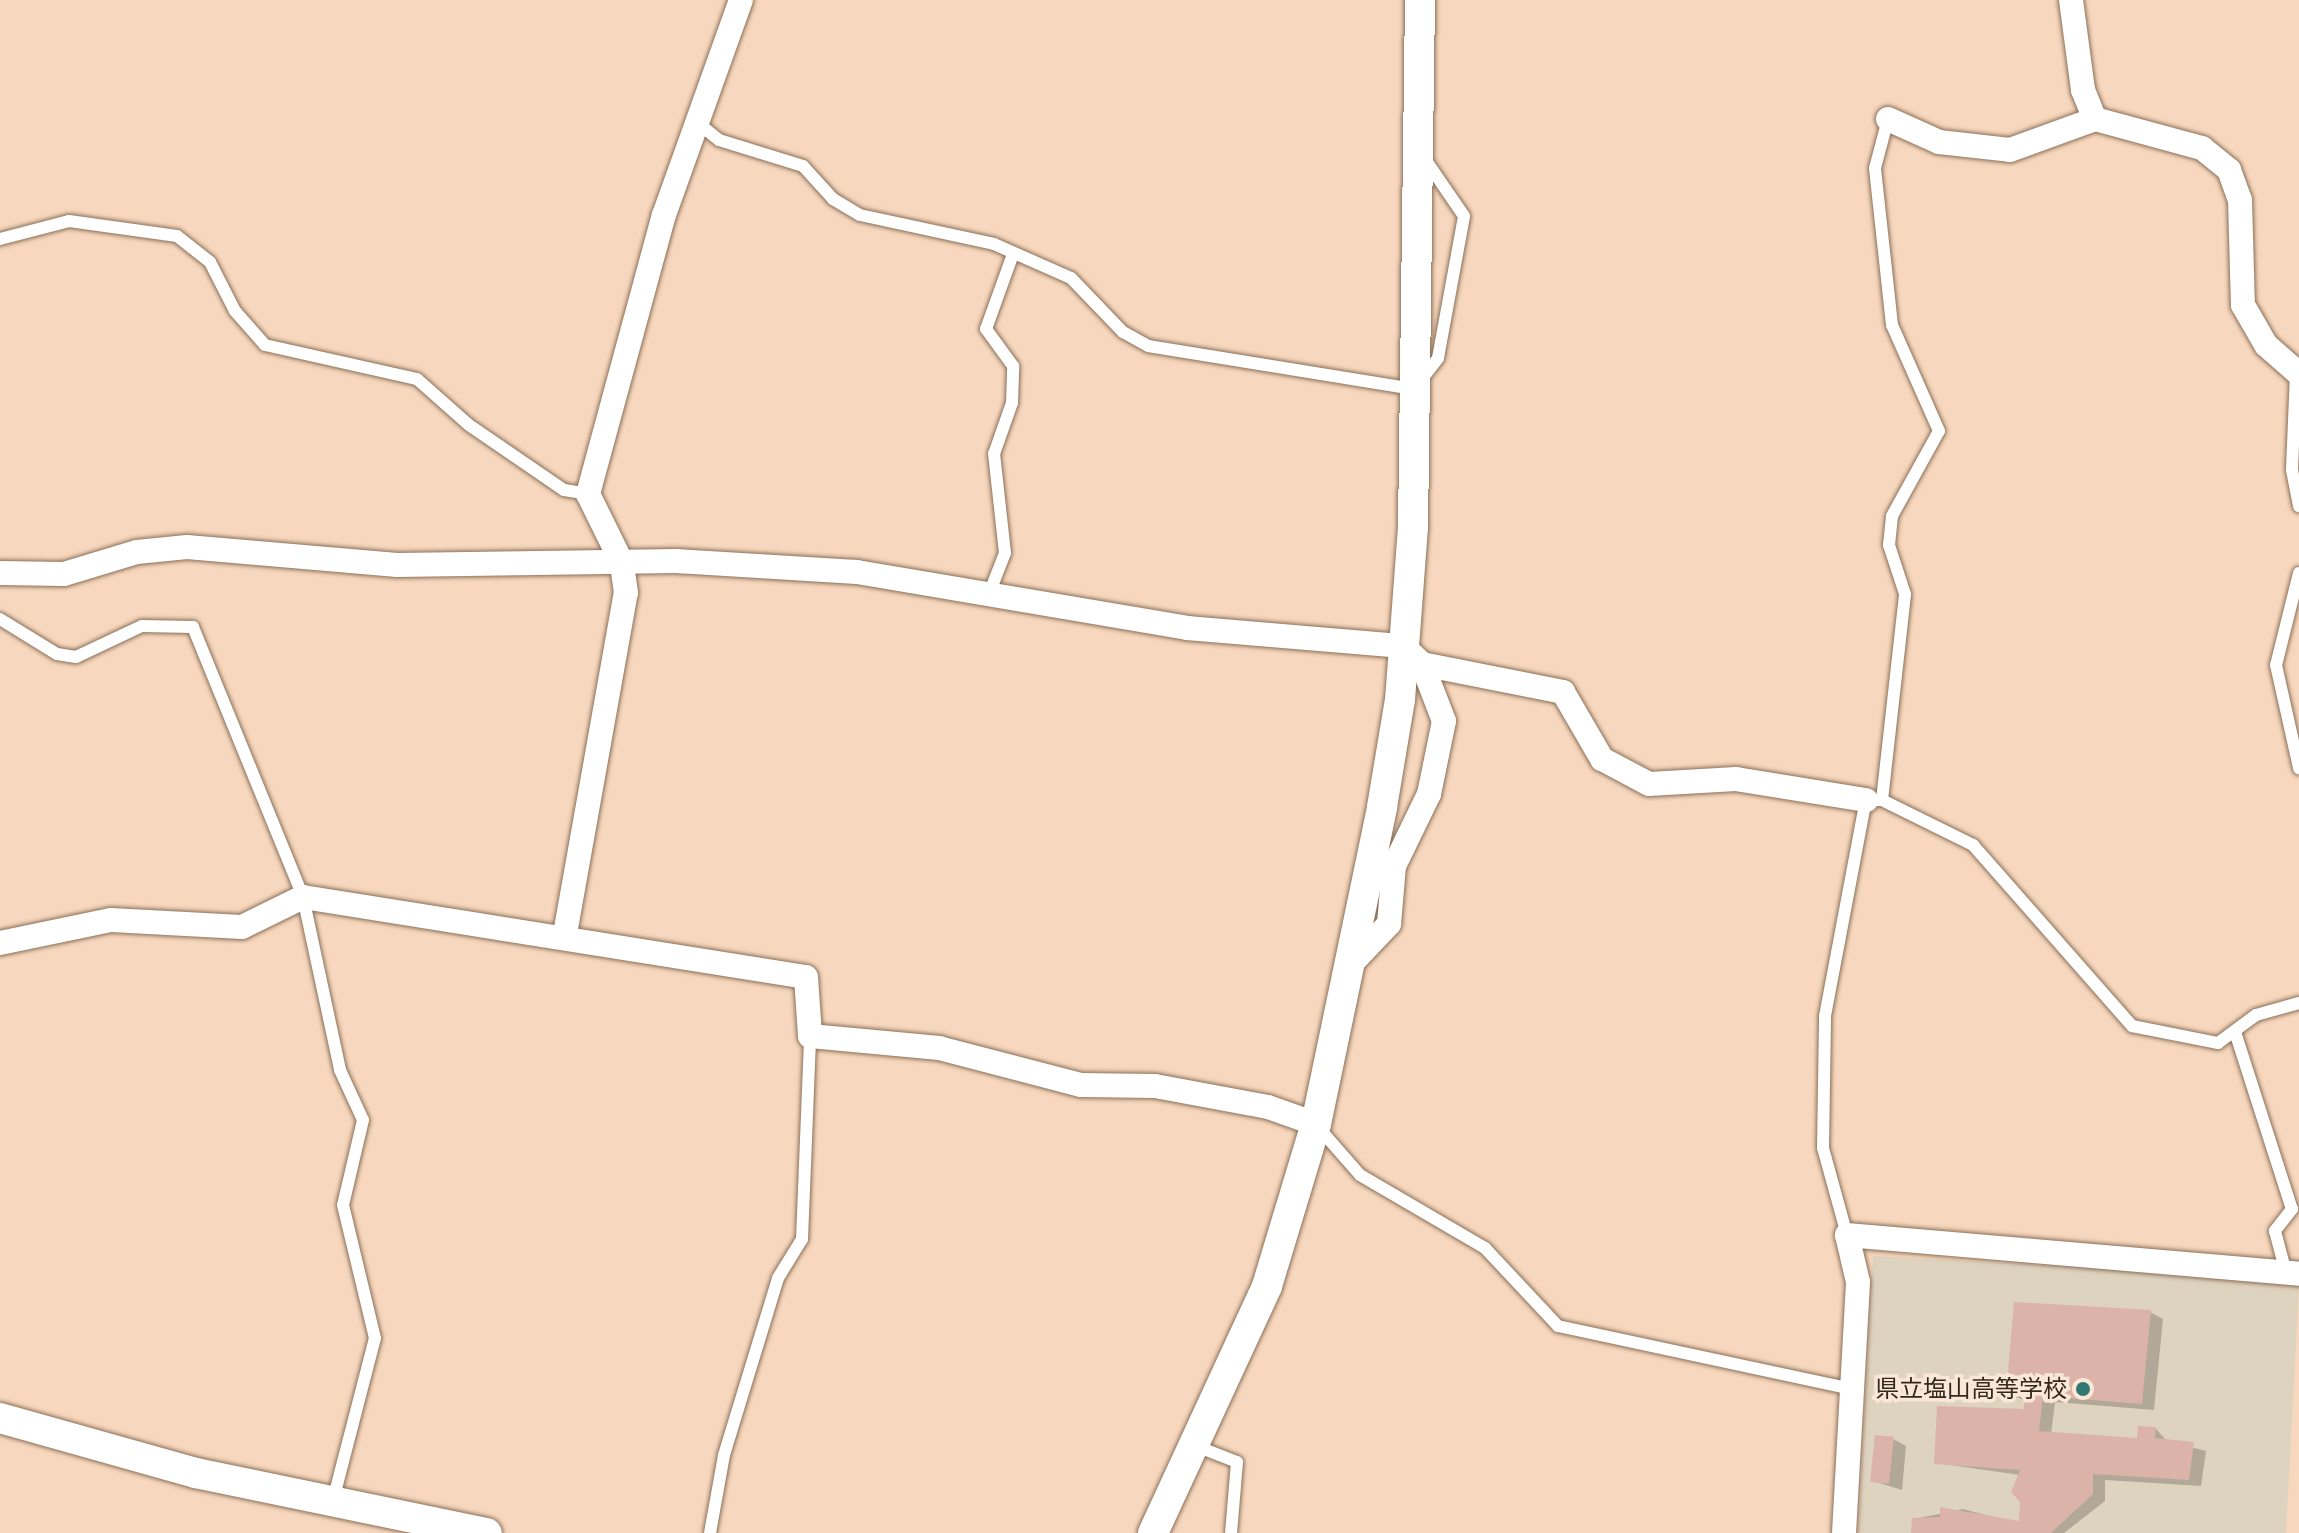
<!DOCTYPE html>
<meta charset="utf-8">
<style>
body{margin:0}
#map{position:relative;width:2299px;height:1533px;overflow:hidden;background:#f7d8be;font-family:"PT Sans Narrow","Noto Sans JP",sans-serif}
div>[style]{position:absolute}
.education>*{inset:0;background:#ded3bf;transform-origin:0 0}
.shadow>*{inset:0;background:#0003}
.building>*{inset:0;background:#dbb3a9;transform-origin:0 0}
.roads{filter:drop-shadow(0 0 2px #8b6f58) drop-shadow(0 0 2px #8b6f58)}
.service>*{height:12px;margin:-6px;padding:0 6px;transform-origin:6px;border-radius:6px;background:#fff}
.minor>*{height:24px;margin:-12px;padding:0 12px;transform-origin:12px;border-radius:12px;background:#fff}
.tertiary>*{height:30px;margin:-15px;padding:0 15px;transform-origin:15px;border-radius:15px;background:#fff}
.dots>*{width:22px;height:22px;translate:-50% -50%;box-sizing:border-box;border:4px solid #fae7d8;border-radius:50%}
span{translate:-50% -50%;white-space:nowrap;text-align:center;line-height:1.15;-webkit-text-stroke:7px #fae7d8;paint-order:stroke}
.poi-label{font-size:24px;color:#33281e}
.right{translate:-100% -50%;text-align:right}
</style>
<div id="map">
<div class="education">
<div style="left:1873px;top:1256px;width:427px;height:277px;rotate:3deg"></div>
</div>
<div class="shadow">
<div style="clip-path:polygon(2150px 1312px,2163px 1319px,2154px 1410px,2055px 1402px,2051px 1434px,2139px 1440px,2156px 1429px,2167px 1441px,2206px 1451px,2201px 1486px,2105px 1480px,2105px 1501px,2064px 1533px,1913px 1533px,1914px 1519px,1963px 1509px,2020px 1524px,2020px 1475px,1936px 1463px,2026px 1411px,2026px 1401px,2009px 1394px)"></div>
<div style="clip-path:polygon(1893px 1439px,1906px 1446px,1902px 1490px,1873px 1481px)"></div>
</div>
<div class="building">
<div style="clip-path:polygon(2014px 1302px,2151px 1310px,2142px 1404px,2043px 1396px,2039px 1431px,2137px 1438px,2138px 1426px,2156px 1427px,2155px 1438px,2194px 1442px,2189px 1480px,2093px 1474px,2093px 1494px,2051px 1533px,1911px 1533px,1912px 1518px,1940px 1517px,1940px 1507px,2019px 1521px,2020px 1502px,2011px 1492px,2020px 1470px,1934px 1464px,1937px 1406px,2024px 1409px,2024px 1395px,2006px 1395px)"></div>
<div style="left:1875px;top:1435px;width:19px;height:47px;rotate:6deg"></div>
</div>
<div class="roads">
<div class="service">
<div style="left:698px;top:123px;width:27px;rotate:39deg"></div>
<div style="left:719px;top:140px;width:88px;rotate:17.2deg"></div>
<div style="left:803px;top:166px;width:45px;rotate:47.7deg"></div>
<div style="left:833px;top:199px;width:31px;rotate:31deg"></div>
<div style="left:860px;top:215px;width:137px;rotate:12.2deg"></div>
<div style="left:994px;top:244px;width:84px;rotate:23.8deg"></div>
<div style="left:1071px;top:278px;width:75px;rotate:46.1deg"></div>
<div style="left:1123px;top:332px;width:29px;rotate:29deg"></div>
<div style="left:1148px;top:346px;width:269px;rotate:9.2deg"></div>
<div style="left:1414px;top:389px;width:39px;rotate:-52deg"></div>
<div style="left:1438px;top:358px;width:144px;rotate:-79.6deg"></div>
<div style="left:1464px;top:216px;width:69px;rotate:-124.4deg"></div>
<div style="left:0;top:239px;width:71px;rotate:-14.6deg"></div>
<div style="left:69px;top:221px;width:109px;rotate:7.9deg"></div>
<div style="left:177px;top:236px;width:42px;rotate:38.2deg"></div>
<div style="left:210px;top:262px;width:55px;rotate:63deg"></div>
<div style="left:235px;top:311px;width:45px;rotate:48.6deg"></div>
<div style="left:265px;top:345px;width:156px;rotate:12.6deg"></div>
<div style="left:417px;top:379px;width:69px;rotate:41.5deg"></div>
<div style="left:469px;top:425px;width:115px;rotate:34.4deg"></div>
<div style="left:564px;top:490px;width:24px;rotate:9deg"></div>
<div style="left:2296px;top:373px;width:97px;rotate:92.4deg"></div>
<div style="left:2292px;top:470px;width:37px;rotate:79deg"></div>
<div style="left:2299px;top:573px;width:95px;rotate:104deg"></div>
<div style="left:2276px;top:665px;width:106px;rotate:77.4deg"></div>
<div style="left:989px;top:594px;width:44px;rotate:-68.7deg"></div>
<div style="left:1005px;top:553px;width:100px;rotate:-96.3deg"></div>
<div style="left:994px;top:454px;width:54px;rotate:-70.6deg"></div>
<div style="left:1012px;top:403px;width:37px;rotate:-88deg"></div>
<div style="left:1013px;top:366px;width:46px;rotate:-126.1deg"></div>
<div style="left:986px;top:329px;width:80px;rotate:-70.2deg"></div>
<div style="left:0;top:619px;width:67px;rotate:31.6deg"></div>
<div style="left:57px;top:654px;width:19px;rotate:9deg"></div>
<div style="left:76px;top:657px;width:73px;rotate:-25.2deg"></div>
<div style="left:142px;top:626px;width:51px;rotate:1.1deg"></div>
<div style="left:193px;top:627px;width:292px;rotate:67.8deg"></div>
<div style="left:303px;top:897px;width:177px;rotate:77.9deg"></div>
<div style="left:340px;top:1070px;width:55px;rotate:65.3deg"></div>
<div style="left:363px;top:1120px;width:87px;rotate:103.2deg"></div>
<div style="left:343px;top:1205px;width:137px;rotate:76.5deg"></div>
<div style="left:375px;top:1338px;width:164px;rotate:104.5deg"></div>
<div style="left:1882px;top:800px;width:207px;rotate:-83.6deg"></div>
<div style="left:1905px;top:594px;width:52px;rotate:-108.1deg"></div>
<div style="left:1889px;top:545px;width:29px;rotate:-84deg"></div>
<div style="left:1892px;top:516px;width:97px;rotate:-61.1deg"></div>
<div style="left:1939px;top:431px;width:116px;rotate:-113.9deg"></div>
<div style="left:1892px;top:325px;width:158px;rotate:-96.2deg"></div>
<div style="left:1875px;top:168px;width:51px;rotate:-75.1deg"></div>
<div style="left:2236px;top:1035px;width:183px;rotate:72.2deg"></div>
<div style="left:2292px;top:1209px;width:28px;rotate:128deg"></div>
<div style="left:2275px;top:1231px;width:43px;rotate:75.3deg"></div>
<div style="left:1318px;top:1127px;width:64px;rotate:48.8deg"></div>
<div style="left:1360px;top:1175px;width:145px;rotate:30.3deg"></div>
<div style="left:1485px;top:1248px;width:107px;rotate:46.9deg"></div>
<div style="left:1558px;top:1326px;width:301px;rotate:12.1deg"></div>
<div style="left:1847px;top:1235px;width:90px;rotate:-105.4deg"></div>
<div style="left:1823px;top:1148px;width:132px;rotate:-89.1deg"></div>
<div style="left:1825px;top:1016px;width:220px;rotate:-79.3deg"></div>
<div style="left:1866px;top:800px;width:16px"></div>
<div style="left:1882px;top:800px;width:102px;rotate:26.3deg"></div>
<div style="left:1973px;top:845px;width:241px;rotate:48.7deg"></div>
<div style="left:2132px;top:1026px;width:88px;rotate:11.2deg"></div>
<div style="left:2218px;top:1043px;width:47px;rotate:-36.4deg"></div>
<div style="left:2256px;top:1015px;width:45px;rotate:-15.6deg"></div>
<div style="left:1196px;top:1446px;width:44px;rotate:21.3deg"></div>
<div style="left:1237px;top:1462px;width:71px;rotate:94.8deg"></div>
<div style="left:710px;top:1533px;width:79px;rotate:-79.8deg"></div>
<div style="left:724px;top:1455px;width:185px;rotate:-73deg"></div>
<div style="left:778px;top:1278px;width:46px;rotate:-58.4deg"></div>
<div style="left:802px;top:1239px;width:203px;rotate:-87.7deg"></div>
</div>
<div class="minor">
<div style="left:2071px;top:0;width:91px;rotate:82.4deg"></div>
<div style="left:2083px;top:90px;width:31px;rotate:68deg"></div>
<div style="left:2095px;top:119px;width:111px;rotate:15.2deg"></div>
<div style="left:2202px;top:148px;width:35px;rotate:39deg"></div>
<div style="left:2229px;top:170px;width:32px;rotate:70deg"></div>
<div style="left:2240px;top:200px;width:105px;rotate:88.4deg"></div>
<div style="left:2243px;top:305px;width:46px;rotate:60.1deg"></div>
<div style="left:2266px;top:345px;width:44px;rotate:41.3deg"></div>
<div style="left:1888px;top:119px;width:56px;rotate:24.3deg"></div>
<div style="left:1939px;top:142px;width:71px;rotate:6.4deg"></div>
<div style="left:2010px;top:150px;width:90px;rotate:-20deg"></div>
<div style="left:0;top:573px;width:64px;rotate:0.9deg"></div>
<div style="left:64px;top:574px;width:76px;rotate:-16.8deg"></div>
<div style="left:137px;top:552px;width:50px;rotate:-5.7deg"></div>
<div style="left:187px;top:547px;width:211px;rotate:4.9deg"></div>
<div style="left:397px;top:565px;width:279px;rotate:-0.8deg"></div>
<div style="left:676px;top:561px;width:181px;rotate:3.5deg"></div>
<div style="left:857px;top:572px;width:335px;rotate:9.6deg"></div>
<div style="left:1187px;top:628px;width:217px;rotate:4.8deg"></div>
<div style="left:1403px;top:646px;width:26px;rotate:43deg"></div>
<div style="left:1422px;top:664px;width:61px;rotate:68.9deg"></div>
<div style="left:1444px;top:721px;width:75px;rotate:101.6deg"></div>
<div style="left:1429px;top:794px;width:80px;rotate:115.9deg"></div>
<div style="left:1394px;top:866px;width:58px;rotate:94.9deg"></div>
<div style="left:1389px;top:924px;width:59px;rotate:133.6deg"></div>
<div style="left:1422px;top:664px;width:144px;rotate:11.2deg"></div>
<div style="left:1563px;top:692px;width:78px;rotate:59.8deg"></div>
<div style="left:1602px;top:759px;width:53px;rotate:28deg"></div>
<div style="left:1649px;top:784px;width:87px;rotate:-3.3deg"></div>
<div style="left:1736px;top:779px;width:132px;rotate:9.2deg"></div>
<div style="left:565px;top:934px;width:346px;rotate:-79.9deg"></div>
<div style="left:626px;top:593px;width:30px;rotate:-98deg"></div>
<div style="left:622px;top:563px;width:77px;rotate:-116.2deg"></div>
<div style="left:588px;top:494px;width:289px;rotate:-74.8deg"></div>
<div style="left:664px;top:215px;width:228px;rotate:-70.3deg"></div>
<div style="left:0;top:943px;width:113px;rotate:-11.7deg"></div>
<div style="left:111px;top:920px;width:131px;rotate:3.1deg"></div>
<div style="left:242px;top:927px;width:68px;rotate:-26.2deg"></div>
<div style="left:303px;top:897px;width:509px;rotate:9.04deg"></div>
<div style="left:806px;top:977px;width:59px;rotate:86.1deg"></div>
<div style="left:810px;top:1036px;width:130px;rotate:5.3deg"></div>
<div style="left:939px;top:1048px;width:147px;rotate:14.6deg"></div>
<div style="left:1081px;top:1085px;width:74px;rotate:0.8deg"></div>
<div style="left:1155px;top:1086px;width:115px;rotate:10.5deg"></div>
<div style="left:1268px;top:1107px;width:51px;rotate:19.5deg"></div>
<div style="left:1844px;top:1533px;width:251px;rotate:-86.8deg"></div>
<div style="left:1858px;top:1282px;width:48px;rotate:-103.2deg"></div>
<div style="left:1847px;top:1235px;width:454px;rotate:4.9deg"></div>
</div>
<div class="tertiary">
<div style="left:0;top:1418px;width:204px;rotate:15.7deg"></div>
<div style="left:196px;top:1473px;width:297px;rotate:11.7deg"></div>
<div style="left:1153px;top:1533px;width:272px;rotate:-65.2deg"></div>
<div style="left:1267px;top:1286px;width:169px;rotate:-73.2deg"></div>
<div style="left:1316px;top:1124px;width:324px;rotate:-78.2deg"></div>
<div style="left:1382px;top:807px;width:109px;rotate:-80.5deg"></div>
<div style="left:1400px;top:700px;width:173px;rotate:-85.7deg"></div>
<div style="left:1413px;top:527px;width:527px;rotate:-89.24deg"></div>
</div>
</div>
<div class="dots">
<div style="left:2083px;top:1389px;background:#2f7873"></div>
</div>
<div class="poi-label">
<span class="right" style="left:2067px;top:1389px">県立塩山高等学校</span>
</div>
</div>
